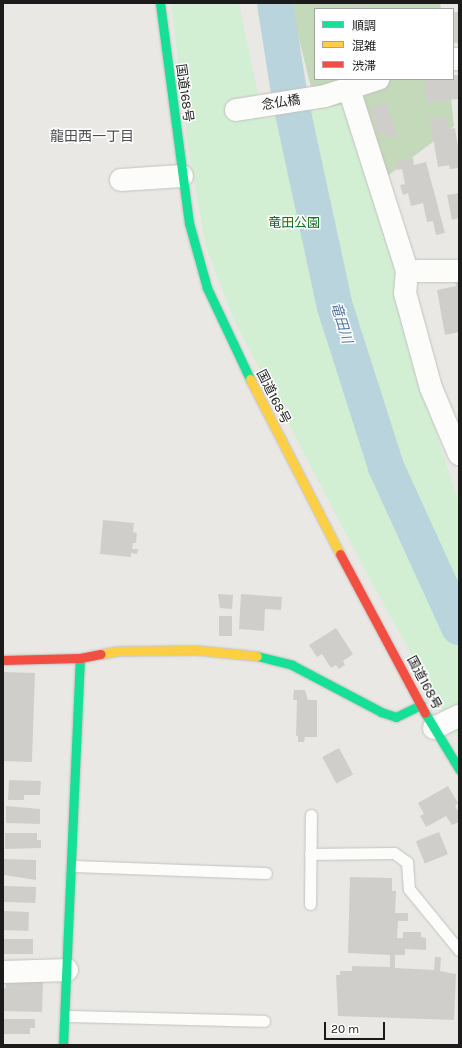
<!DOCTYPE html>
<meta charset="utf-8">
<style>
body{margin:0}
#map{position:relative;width:462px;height:1048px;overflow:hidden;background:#e9e8e4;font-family:Karla,"Noto Sans JP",sans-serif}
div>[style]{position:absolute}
.forest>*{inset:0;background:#c4d8ba}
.park>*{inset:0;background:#d2efd3}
.river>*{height:36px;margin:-18px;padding:0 18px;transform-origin:18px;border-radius:18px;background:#b9d4dc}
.building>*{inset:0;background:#d0cecb;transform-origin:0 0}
.roads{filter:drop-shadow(0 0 1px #c2c2c0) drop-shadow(0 0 1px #c2c2c0)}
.lane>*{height:11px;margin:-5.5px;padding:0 5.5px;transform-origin:5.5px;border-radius:5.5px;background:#fcfcfb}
.street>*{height:22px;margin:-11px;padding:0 11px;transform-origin:11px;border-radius:11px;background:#fcfcfb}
.fast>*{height:9px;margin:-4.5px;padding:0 4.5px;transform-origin:4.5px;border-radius:4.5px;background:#16e098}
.slow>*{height:9px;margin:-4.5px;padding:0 4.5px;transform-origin:4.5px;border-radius:4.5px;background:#ffcf43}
.jam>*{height:9px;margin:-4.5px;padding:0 4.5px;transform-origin:4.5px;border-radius:4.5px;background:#f24e42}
span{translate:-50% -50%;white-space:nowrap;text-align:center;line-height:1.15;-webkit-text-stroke:3px #fff;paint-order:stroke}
.street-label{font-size:13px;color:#1b1b1b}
.park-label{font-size:13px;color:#11721c}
.neighbourhood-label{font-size:14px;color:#4e4e4e}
.water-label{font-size:14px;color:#4e77a5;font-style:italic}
.frame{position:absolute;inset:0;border:4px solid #1b1b1b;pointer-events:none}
.legend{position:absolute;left:314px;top:8px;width:140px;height:72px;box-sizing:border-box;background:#fff;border:1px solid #a4a4a4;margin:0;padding:5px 7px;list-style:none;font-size:12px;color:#1b1b1b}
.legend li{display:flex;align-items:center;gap:8px;height:20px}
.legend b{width:20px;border:1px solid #a4a4a4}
.scale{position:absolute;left:324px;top:1022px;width:61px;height:18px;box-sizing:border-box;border:2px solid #1b1b1b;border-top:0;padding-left:5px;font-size:12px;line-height:14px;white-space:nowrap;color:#1b1b1b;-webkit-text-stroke:3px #fff;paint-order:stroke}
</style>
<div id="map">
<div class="forest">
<div style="clip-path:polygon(290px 3px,440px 3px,441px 9px,315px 9px,315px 79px,449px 79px,454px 126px,377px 184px,328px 155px)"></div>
</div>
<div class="park">
<div style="clip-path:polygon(171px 3px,239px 3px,263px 119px,345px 104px,386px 214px,397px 290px,430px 414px,459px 503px,459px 740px,372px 583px,234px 320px,206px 247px,190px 161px)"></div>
</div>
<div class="river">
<div style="left:275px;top:3px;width:97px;rotate:81.1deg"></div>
<div style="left:290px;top:99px;width:213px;rotate:77.8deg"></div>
<div style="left:335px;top:307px;width:168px;rotate:72.3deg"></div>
<div style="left:386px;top:467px;width:176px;rotate:65.5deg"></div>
</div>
<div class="building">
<div style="clip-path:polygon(362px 3px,365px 9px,348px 9px)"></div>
<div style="left:453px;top:12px;width:6px;height:31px"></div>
<div style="clip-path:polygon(453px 75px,459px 75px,459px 99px,426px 102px,424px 79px,453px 79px)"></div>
<div style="clip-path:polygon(387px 103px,397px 137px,388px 139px,386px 133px,378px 135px,371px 108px)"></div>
<div style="clip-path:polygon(447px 117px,449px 129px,455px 128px,459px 153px,459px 168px,450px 169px,449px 165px,438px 167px,430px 120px)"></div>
<div style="clip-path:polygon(413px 158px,414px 165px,426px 162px,445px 233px,436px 235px,433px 221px,427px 222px,423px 203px,411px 206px,408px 193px,403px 195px,400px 185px,405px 184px,402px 169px,397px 170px,395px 162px)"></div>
<div style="clip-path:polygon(459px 193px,459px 218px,452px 220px,447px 195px)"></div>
<div style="clip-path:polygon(459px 280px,459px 332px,445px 335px,437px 290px,456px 286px,455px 281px)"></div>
<div style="clip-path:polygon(103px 520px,134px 523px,133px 532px,137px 533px,136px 543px,133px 543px,132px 549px,138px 549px,137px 554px,131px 553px,131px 557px,100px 554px)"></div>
<div style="clip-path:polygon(218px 594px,233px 595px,232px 609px,220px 608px)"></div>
<div style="clip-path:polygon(241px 594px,282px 597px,281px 610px,265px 609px,264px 631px,239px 629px)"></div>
<div style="left:219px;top:616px;width:13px;height:20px"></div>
<div style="clip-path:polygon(336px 628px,353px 654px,343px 661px,345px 665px,339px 669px,336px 665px,331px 668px,322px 654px,317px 657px,309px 645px)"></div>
<div style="left:3px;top:672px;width:32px;height:89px;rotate:2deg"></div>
<div style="clip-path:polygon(294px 690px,305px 690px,308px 700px,317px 700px,317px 737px,305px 737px,304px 742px,298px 742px,298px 736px,296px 736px,297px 700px,293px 700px)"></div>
<div style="left:339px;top:748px;width:30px;height:19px;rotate:62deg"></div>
<div style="clip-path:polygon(9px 780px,41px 781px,40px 795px,24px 795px,24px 800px,8px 800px)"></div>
<div style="clip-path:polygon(448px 786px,458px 803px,455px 806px,459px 813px,459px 822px,452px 825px,446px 816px,426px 827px,420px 816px,424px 814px,418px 803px)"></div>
<div style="clip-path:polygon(6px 806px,40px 809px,40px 824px,6px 823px)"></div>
<div style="left:439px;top:832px;width:24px;height:25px;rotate:68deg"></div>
<div style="clip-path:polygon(5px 833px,37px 833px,37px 840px,41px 840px,41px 848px,5px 849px)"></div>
<div style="clip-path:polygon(4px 859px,36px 860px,36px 880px,4px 875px)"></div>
<div style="clip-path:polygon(350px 877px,392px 878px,392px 891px,396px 891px,395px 913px,408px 913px,408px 921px,398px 921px,397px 938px,403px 938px,403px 932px,421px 932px,421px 937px,426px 938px,426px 950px,405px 949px,405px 955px,395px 955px,395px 968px,434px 970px,435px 957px,441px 957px,440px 971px,456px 974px,454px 1020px,338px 1016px,336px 975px,340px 975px,340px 971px,352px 971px,352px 966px,390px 967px,390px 955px,348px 953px)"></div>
<div style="left:4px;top:886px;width:32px;height:16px;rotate:2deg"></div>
<div style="left:3px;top:911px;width:26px;height:19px;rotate:2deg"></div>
<div style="left:3px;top:939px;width:30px;height:15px"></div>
<div style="clip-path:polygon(6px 981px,43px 982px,42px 1012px,3px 1011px,3px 988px,6px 988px)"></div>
<div style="clip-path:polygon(3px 1019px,35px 1019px,35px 1028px,30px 1028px,30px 1034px,3px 1034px)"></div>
</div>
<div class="roads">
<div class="lane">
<div style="left:310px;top:854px;width:84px;rotate:-0.7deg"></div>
<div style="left:394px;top:853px;width:16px;rotate:35deg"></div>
<div style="left:407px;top:862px;width:27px;rotate:86deg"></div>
<div style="left:409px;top:889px;width:79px;rotate:50.7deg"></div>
<div style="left:72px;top:866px;width:194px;rotate:2.1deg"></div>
<div style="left:310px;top:904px;width:89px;rotate:-89.4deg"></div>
<div style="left:65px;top:1016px;width:199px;rotate:1.4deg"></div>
</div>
<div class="street">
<div style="left:453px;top:59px;width:6px"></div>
<div style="left:349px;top:89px;width:191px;rotate:72.3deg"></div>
<div style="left:407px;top:271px;width:22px;rotate:95deg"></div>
<div style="left:405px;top:293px;width:98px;rotate:74.7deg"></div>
<div style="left:431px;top:388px;width:72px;rotate:67deg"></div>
<div style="left:236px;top:110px;width:90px;rotate:-8.9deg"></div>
<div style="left:325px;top:96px;width:56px;rotate:-17.8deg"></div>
<div style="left:121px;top:180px;width:61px;rotate:-3.8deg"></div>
<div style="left:407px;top:271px;width:52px"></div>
<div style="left:434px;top:728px;width:28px;rotate:-26deg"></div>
<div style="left:3px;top:972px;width:64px;rotate:-1.8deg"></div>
</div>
<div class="fast">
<div style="left:160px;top:3px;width:222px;rotate:82.5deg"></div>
<div style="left:189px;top:223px;width:67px;rotate:74.5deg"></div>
<div style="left:207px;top:288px;width:101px;rotate:64.7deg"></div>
<div style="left:257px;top:656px;width:36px;rotate:14deg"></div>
<div style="left:292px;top:665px;width:101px;rotate:27.8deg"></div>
<div style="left:381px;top:712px;width:16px;rotate:18deg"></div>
<div style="left:396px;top:717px;width:28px;rotate:-26deg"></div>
<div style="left:425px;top:713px;width:66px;rotate:58.7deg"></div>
<div style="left:63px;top:1045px;width:387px;rotate:-87.5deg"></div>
</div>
<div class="slow">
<div style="left:250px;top:379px;width:197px;rotate:62.8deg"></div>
<div style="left:101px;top:654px;width:17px;rotate:-10deg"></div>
<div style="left:118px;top:651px;width:78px;rotate:-0.7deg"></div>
<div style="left:196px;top:650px;width:61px;rotate:5.6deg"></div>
</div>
<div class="jam">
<div style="left:340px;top:554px;width:180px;rotate:61.9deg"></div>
<div style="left:3px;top:660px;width:77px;rotate:-1.5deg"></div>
<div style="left:80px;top:658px;width:21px;rotate:-11deg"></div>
</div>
</div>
<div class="street-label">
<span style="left:184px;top:93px;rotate:82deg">国道168号</span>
<span style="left:281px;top:103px;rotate:-9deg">念仏橋</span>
<span style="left:273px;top:397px;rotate:63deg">国道168号</span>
<span style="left:424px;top:683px;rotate:62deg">国道168号</span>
</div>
<div class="park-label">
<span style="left:294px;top:223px">竜田公園</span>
</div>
<div class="neighbourhood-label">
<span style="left:92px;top:137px">龍田西一丁目</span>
</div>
<div class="water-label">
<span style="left:341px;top:323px;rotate:73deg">竜田川</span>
</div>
<div class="frame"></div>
<ul class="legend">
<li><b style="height:5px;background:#16e098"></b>順調</li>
<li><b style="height:5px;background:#ffcf43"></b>混雑</li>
<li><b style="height:5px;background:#f24e42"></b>渋滞</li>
</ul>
<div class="scale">20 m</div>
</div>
